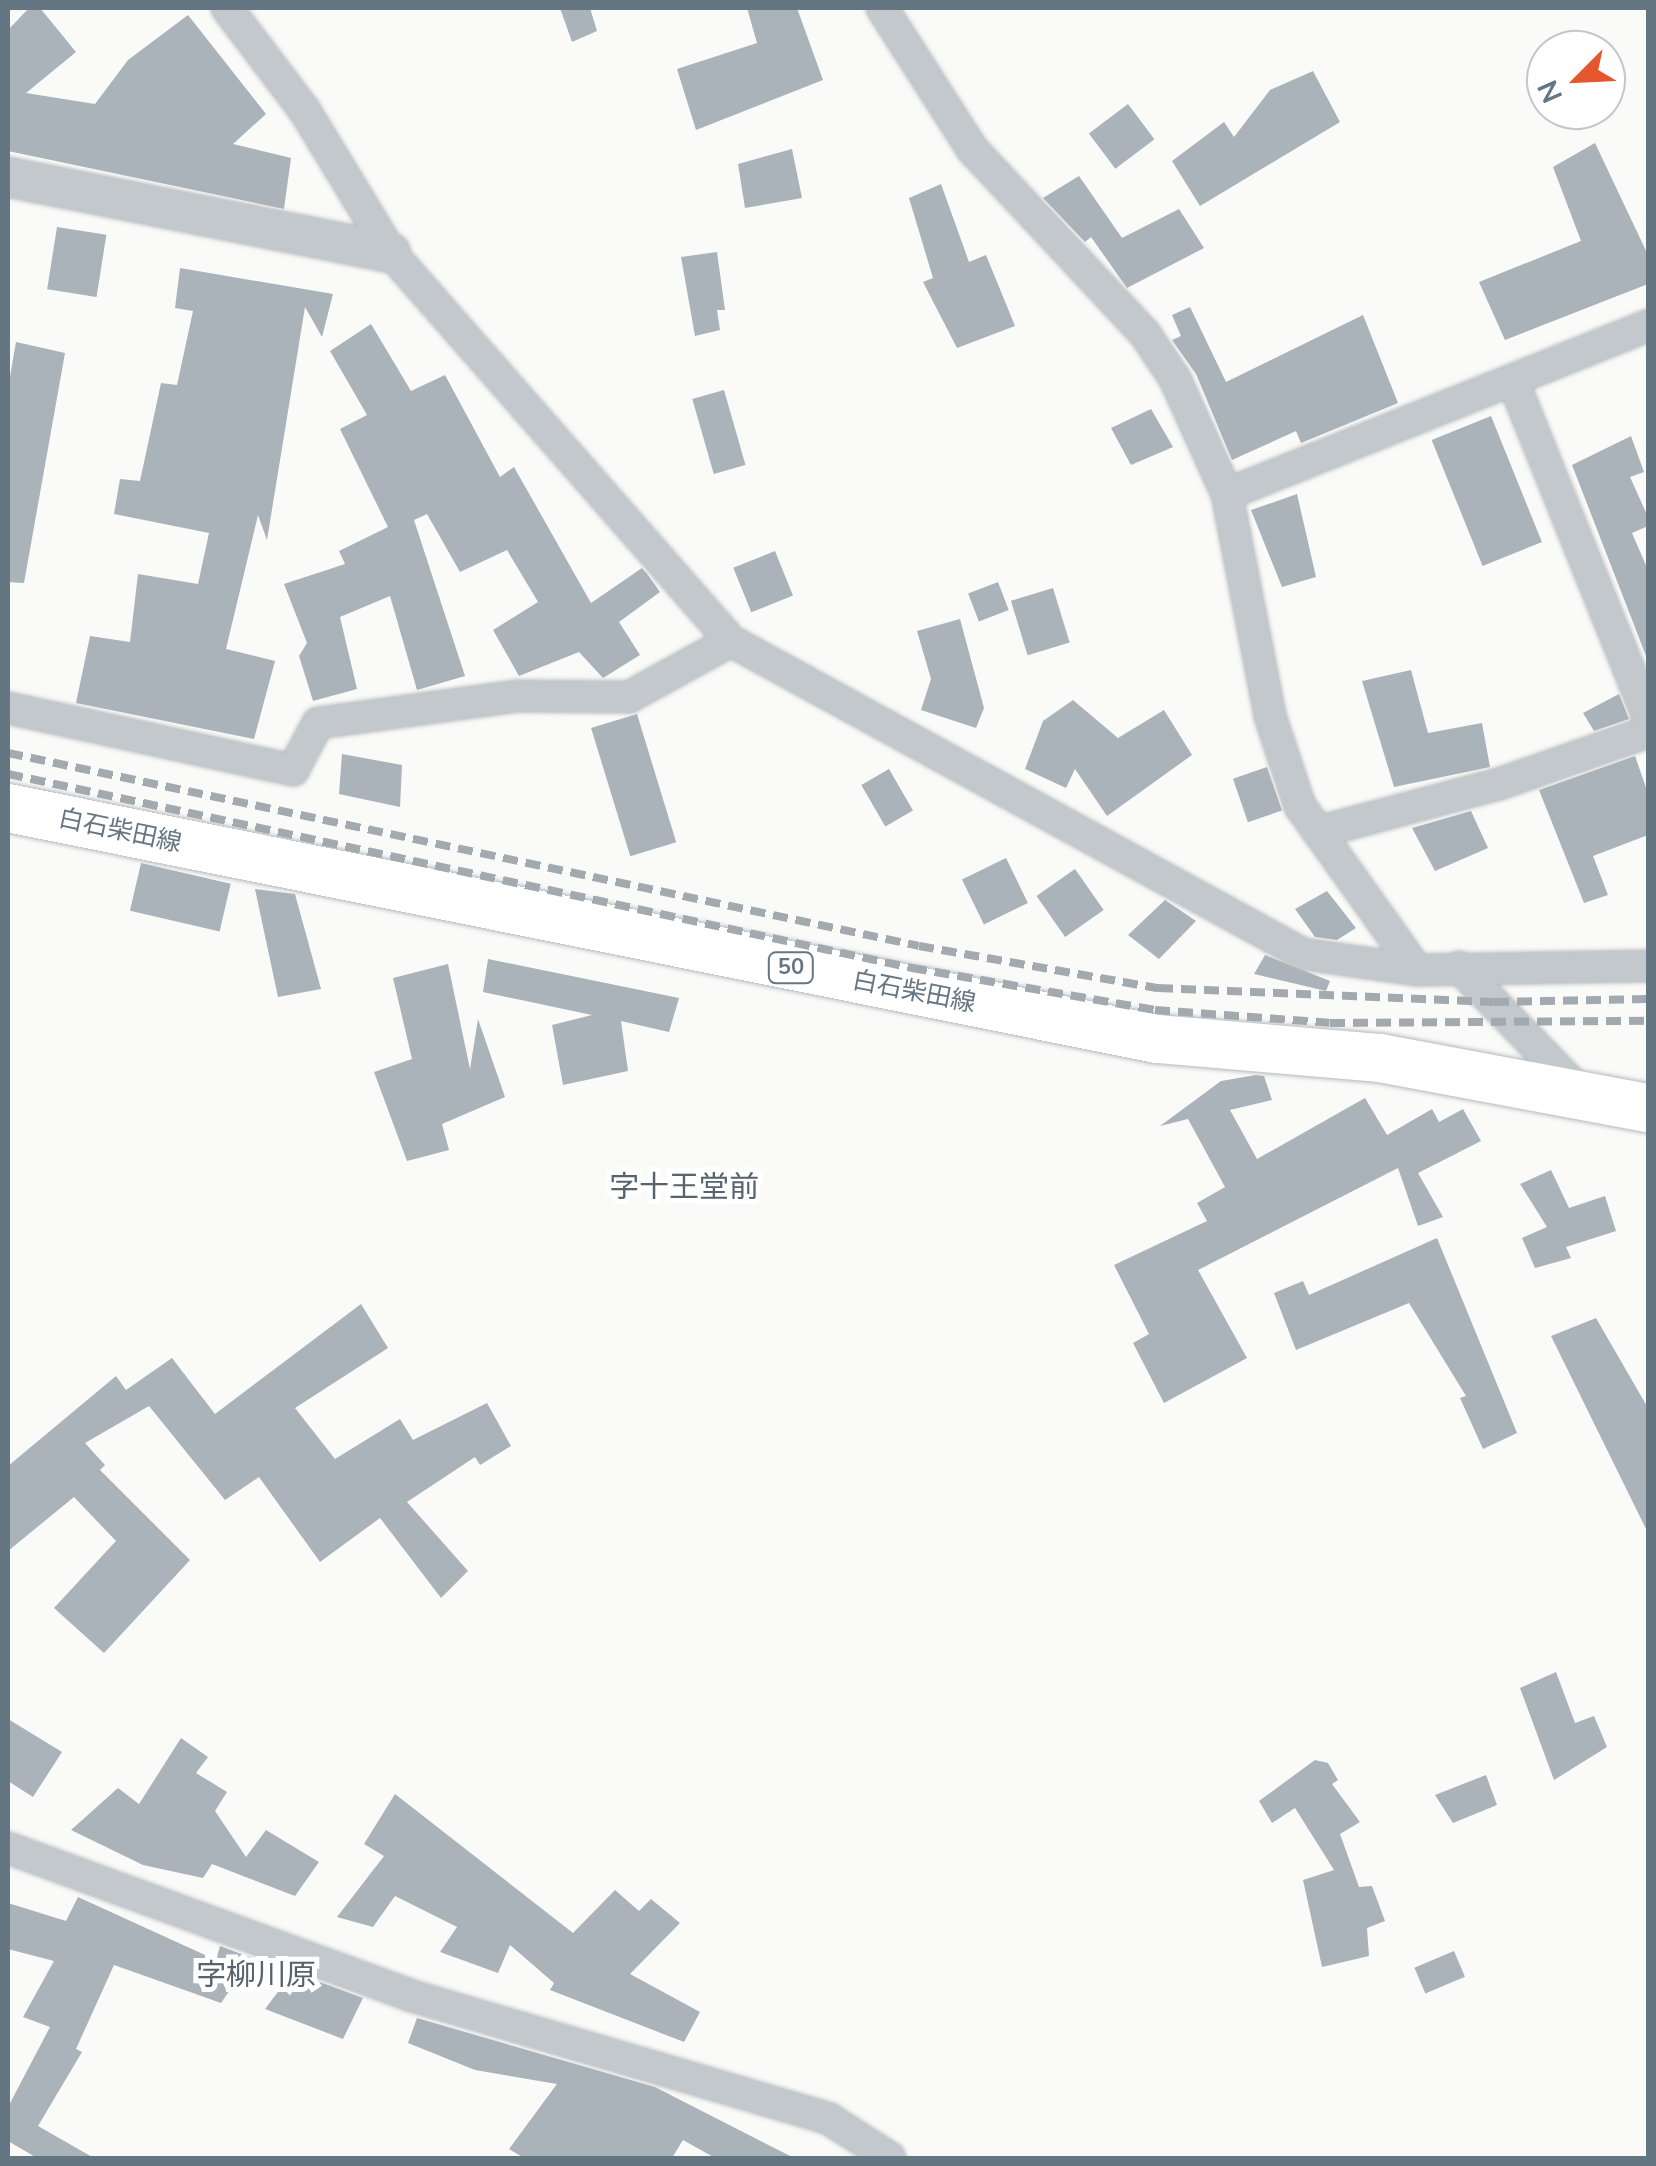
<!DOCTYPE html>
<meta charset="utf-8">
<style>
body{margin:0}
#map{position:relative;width:1656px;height:2166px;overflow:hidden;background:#fafaf8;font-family:"Nunito Sans","Noto Sans JP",sans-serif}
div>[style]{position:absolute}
.building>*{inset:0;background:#aab3b9;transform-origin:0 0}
.roads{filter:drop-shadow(0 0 2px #b5babe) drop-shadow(0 0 2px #b5babe)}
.minor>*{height:30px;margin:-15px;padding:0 15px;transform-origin:15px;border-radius:15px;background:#c3c8cc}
.tertiary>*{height:38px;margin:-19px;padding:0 19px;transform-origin:19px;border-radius:19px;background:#c3c8cc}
.primary>*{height:48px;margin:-24px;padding:0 24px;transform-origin:24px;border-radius:24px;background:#fff}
.rail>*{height:8px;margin-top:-4px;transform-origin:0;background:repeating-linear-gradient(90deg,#a2aab0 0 15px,transparent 0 23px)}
span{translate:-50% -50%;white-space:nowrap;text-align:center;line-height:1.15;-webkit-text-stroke:10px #fff;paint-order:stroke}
.shield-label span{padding:2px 8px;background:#fff;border:2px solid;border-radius:8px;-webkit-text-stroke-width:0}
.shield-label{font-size:22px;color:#657683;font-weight:700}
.street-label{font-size:25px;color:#657683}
.quarter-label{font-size:30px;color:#57646e}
.frame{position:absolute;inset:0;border:10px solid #657683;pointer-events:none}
.north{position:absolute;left:1526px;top:30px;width:100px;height:100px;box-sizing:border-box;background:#fff;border:2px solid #c1c8cd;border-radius:50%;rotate:246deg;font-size:28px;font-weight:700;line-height:40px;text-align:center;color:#657683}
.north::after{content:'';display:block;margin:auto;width:35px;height:45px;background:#e4572e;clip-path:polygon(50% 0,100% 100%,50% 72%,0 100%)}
</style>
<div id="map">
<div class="building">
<div style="clip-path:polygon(29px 8px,40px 8px,76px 52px,26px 93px,95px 104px,128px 60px,188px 15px,266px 114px,233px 144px,291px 158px,284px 209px,8px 151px,8px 30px)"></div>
<div style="clip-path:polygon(560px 8px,590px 8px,597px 31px,572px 42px)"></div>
<div style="clip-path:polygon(747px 8px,797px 8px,823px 80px,696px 130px,677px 69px,757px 43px)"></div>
<div style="clip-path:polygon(1313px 71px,1340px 122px,1200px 206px,1172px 161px,1224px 122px,1234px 137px,1270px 90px)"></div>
<div style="left:1128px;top:104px;width:44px;height:49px;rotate:53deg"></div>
<div style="clip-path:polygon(1595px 143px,1648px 255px,1648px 284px,1505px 340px,1479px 282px,1581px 241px,1553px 167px)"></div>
<div style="clip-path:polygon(792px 149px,802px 198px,745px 208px,738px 164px)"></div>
<div style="clip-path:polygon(1079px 176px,1122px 238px,1179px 209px,1204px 248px,1127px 288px,1091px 237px,1085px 242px,1043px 198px)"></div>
<div style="clip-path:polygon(941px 184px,969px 262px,986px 255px,1015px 326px,957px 348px,923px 282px,933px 278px,909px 198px)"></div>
<div style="left:57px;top:227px;width:50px;height:63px;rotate:9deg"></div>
<div style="clip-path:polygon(717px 252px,725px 310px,717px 310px,720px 330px,695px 336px,681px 257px)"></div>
<div style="clip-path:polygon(180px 268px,333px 294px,322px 337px,305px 307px,267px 540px,258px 515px,226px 649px,275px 661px,254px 739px,76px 703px,90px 636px,130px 642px,138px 574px,198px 584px,209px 533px,114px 514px,120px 479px,140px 481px,161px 383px,177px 385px,193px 311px,175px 308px)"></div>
<div style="clip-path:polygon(1190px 307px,1226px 382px,1363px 315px,1398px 403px,1301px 443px,1296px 431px,1232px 460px,1196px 374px,1172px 340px,1181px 336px,1172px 315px)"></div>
<div style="clip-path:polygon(371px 324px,411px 391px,445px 375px,500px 477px,514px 467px,591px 603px,642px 568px,648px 575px,660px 592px,619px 622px,640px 655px,603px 678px,579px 652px,519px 676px,493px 630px,538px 602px,507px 550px,460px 572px,427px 514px,414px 520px,465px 676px,417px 690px,390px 596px,340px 617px,357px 689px,313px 701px,299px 656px,307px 643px,284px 584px,345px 564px,339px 551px,388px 527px,340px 429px,367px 415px,330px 351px)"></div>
<div style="clip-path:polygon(16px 342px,65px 353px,24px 583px,8px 582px,8px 388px)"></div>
<div style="left:724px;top:390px;width:78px;height:33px;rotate:74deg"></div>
<div style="clip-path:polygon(1151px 409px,1173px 447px,1131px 465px,1111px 428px)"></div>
<div style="left:1491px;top:416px;width:136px;height:64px;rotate:68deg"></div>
<div style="clip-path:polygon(1631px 436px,1644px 472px,1630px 477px,1648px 517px,1648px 526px,1632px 533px,1648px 570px,1648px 661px,1572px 465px)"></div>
<div style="clip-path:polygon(1297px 494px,1316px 577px,1282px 587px,1251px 510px)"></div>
<div style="left:775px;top:551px;width:48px;height:45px;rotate:68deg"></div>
<div style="left:998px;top:582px;width:30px;height:32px;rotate:69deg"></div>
<div style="left:1053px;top:588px;width:57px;height:44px;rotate:73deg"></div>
<div style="clip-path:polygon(960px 619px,984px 708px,976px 728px,921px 710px,931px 679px,917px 631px)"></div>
<div style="clip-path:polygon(1411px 670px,1428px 733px,1482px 723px,1490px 767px,1394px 787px,1362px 681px)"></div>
<div style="clip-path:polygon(1619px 694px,1629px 719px,1594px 731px,1583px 713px)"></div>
<div style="clip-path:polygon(1073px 700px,1118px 738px,1164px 710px,1192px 755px,1107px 816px,1075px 769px,1066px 788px,1025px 769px,1043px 721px)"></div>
<div style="left:637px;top:714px;width:134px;height:48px;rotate:73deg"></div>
<div style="clip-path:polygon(342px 754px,402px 765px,400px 807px,339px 794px)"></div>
<div style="clip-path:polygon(1635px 756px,1648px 793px,1648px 835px,1593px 856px,1608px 895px,1584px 903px,1539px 790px)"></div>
<div style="left:1267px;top:767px;width:46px;height:36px;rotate:71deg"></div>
<div style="left:889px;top:769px;width:48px;height:32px;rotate:60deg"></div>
<div style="clip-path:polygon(1471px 811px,1488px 848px,1435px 871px,1412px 828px)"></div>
<div style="left:1006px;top:858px;width:50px;height:49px;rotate:64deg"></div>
<div style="left:141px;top:863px;width:92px;height:49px;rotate:13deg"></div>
<div style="left:1075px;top:869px;width:50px;height:47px;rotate:55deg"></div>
<div style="clip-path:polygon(255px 889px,295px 894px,321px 989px,278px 997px)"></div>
<div style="clip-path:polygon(1327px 891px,1356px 928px,1337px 940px,1315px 937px,1295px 909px)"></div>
<div style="clip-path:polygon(1165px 900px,1196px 921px,1159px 959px,1128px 935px)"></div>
<div style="clip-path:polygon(1265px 955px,1330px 981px,1326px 991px,1254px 974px)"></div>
<div style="clip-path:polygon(488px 959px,679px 998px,669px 1032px,621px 1021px,628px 1071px,563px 1085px,552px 1025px,592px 1015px,483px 992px)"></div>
<div style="clip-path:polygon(448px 964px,470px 1069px,478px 1019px,505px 1097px,442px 1124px,449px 1150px,407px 1161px,374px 1072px,412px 1059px,393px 978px)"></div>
<div style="clip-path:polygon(1256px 1075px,1264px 1076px,1272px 1100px,1230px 1110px,1257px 1159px,1365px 1098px,1387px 1135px,1432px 1109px,1439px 1122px,1463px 1109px,1481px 1141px,1418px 1173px,1443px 1217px,1418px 1226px,1398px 1168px,1198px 1270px,1247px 1358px,1164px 1403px,1133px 1343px,1149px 1334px,1114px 1265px,1207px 1221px,1197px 1203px,1225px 1187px,1188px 1119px,1160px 1126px,1221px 1081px)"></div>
<div style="clip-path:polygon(1551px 1170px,1569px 1208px,1605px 1196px,1616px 1231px,1566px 1247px,1571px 1258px,1535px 1268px,1522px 1238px,1547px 1227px,1520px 1184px)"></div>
<div style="clip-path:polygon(1437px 1238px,1517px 1433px,1483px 1449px,1460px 1398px,1466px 1396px,1409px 1303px,1296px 1350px,1274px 1293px,1303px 1281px,1309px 1295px)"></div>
<div style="clip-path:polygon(361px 1304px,388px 1348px,295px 1408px,335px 1459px,400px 1419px,413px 1440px,487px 1403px,511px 1446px,480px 1465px,475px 1457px,407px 1502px,468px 1571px,441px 1598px,380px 1518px,320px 1562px,259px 1477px,225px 1500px,149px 1406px,85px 1443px,105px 1465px,100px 1470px,190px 1560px,104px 1653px,54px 1608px,116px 1541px,74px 1497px,8px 1551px,8px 1466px,116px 1376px,126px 1390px,172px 1358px,215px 1414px)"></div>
<div style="clip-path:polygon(1596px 1318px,1648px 1408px,1648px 1533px,1551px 1336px)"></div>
<div style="clip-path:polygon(1556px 1672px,1575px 1723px,1594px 1716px,1607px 1747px,1554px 1780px,1520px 1688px)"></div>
<div style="clip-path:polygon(8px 1719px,62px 1752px,33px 1797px,8px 1781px)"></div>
<div style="clip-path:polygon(181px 1738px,208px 1757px,196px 1773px,227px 1792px,215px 1811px,246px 1857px,266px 1830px,319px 1862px,295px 1896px,212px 1864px,203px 1878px,143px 1865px,71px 1830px,118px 1788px,139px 1804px)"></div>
<div style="clip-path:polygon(1315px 1760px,1328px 1763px,1338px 1780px,1332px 1784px,1360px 1822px,1340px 1834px,1359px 1887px,1372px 1886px,1385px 1921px,1367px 1928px,1369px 1956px,1322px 1967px,1303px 1880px,1334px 1870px,1295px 1808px,1272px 1823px,1259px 1801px)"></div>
<div style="clip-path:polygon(1486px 1775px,1497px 1805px,1453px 1823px,1435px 1795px)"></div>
<div style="clip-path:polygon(395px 1794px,573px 1933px,615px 1890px,639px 1911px,651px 1899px,680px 1923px,630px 1974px,700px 2012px,684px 2042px,550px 1990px,554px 1983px,510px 1945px,498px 1973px,440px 1952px,457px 1927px,395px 1896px,373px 1927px,337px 1917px,384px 1856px,364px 1844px)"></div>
<div style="clip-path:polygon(78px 1897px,216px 1960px,220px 1946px,252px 1958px,221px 2003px,114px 1965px,76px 2049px,82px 2052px,38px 2126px,94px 2158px,37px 2158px,8px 2141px,8px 2107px,50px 2027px,23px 2017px,54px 1961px,8px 1949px,8px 1903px,66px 1921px)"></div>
<div style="left:1454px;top:1951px;width:28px;height:43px;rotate:67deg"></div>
<div style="clip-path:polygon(293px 1972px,363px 1998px,343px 2039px,265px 2009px)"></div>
<div style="clip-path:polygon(417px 2018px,655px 2087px,794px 2158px,715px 2158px,683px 2140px,672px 2158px,524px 2158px,509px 2149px,557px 2084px,475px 2070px,408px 2043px)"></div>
</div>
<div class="roads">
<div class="minor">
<div style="left:227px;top:8px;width:129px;rotate:52.9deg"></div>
<div style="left:305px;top:111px;width:166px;rotate:58.8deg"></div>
<div style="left:391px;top:253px;width:516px;rotate:48.77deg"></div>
<div style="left:731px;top:641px;width:652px;rotate:28.69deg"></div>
<div style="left:1303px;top:954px;width:115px;rotate:8deg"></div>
<div style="left:1417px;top:970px;width:231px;rotate:-1deg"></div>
<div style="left:882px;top:8px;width:167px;rotate:57.4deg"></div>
<div style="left:972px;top:149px;width:253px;rotate:46.9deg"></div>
<div style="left:1145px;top:334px;width:54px;rotate:56.3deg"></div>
<div style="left:1175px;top:379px;width:126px;rotate:65.7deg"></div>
<div style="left:1227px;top:494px;width:226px;rotate:79deg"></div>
<div style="left:1270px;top:716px;width:95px;rotate:71.6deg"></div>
<div style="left:1300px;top:806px;width:201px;rotate:54.5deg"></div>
<div style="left:1513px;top:381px;width:361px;rotate:68.1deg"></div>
<div style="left:1227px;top:494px;width:453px;rotate:-21.8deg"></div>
<div style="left:8px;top:708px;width:292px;rotate:12.3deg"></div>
<div style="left:293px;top:770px;width:53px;rotate:-62deg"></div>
<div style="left:318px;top:723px;width:202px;rotate:-7.7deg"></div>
<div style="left:518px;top:696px;width:111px;rotate:0.5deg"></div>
<div style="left:629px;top:697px;width:116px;rotate:-28.8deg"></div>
<div style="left:1318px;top:832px;width:190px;rotate:-14.9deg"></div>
<div style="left:1502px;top:783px;width:155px;rotate:-19.3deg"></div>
<div style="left:1459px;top:967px;width:174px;rotate:45.9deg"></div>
<div style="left:8px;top:1848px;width:427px;rotate:20.1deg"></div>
<div style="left:409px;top:1995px;width:438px;rotate:16.4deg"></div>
<div style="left:829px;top:2119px;width:72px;rotate:32.6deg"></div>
</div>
<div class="tertiary">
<div style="left:8px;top:177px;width:390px;rotate:11.2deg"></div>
</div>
<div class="primary">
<div style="left:8px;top:808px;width:1172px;rotate:11.37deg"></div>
<div style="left:1157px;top:1039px;width:224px;rotate:4.9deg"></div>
<div style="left:1380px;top:1058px;width:273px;rotate:10.6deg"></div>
</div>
</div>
<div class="rail">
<div style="left:8px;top:753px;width:931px;rotate:11.96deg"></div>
<div style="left:919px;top:946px;width:243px;rotate:10deg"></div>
<div style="left:1158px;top:988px;width:336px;rotate:2.4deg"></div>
<div style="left:1494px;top:1002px;width:154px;rotate:-1.1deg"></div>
<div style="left:8px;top:774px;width:925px;rotate:12.11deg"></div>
<div style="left:912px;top:968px;width:247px;rotate:9.8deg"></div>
<div style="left:1155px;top:1010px;width:175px;rotate:4.2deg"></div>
<div style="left:1330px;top:1023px;width:318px;rotate:-0.4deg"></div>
</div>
<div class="shield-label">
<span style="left:791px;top:968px">50</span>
</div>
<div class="street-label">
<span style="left:120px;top:831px;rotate:12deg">白石柴田線</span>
<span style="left:914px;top:992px;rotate:11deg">白石柴田線</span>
</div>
<div class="quarter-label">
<span style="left:684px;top:1188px">字十王堂前</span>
<span style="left:256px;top:1976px">字柳川原</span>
</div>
<div class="frame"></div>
<div class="north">N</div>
</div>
